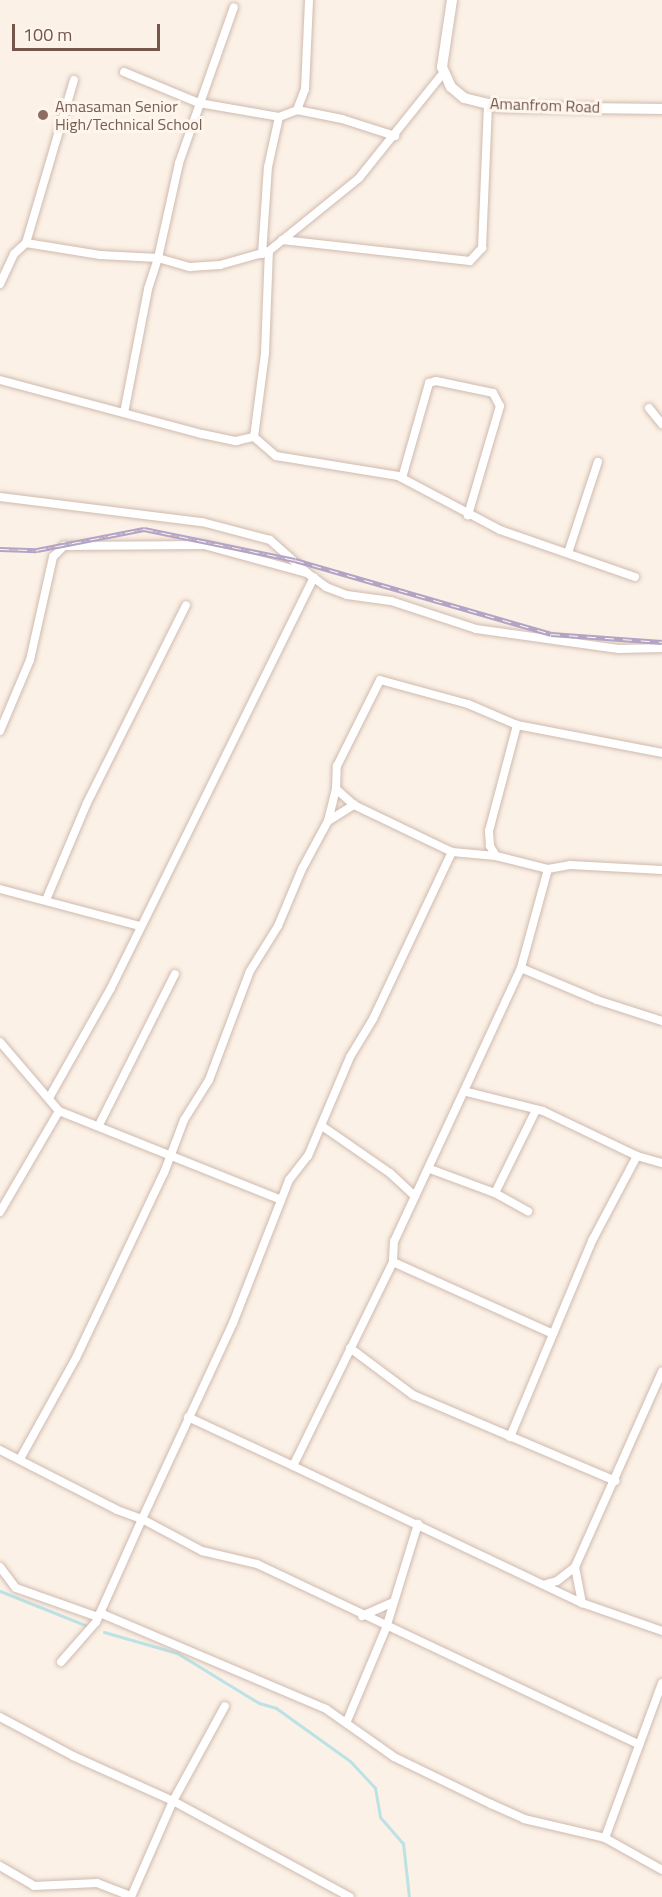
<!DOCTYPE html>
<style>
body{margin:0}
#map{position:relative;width:662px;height:1897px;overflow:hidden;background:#fcf1e6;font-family:"Titillium Web",sans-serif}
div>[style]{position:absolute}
.stream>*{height:3px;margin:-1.5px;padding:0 1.5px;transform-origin:1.5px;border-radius:1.5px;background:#bbe2e5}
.roads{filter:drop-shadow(0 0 2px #cfbaaf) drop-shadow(0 0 2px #cfbaaf)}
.street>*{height:8px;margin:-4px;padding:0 4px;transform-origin:4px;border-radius:4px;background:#fff}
.secondary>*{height:10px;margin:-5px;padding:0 5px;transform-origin:5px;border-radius:5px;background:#fff}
.rail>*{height:5px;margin-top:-2.5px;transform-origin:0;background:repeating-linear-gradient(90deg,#fef5ec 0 9px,#b3a4c5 0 18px);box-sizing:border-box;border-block:2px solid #b3a4c5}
.dots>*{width:16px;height:16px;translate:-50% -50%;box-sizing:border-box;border:3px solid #fef5ec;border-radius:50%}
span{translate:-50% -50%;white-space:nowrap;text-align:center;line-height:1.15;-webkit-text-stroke:6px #fef5ec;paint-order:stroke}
.street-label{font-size:16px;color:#74564b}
.education-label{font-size:16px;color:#785e54}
.left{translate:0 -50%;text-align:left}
.scale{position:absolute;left:12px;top:24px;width:148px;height:27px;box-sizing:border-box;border:3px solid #74564b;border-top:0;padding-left:8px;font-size:18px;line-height:21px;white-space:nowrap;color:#74564b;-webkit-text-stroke:4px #fef5ec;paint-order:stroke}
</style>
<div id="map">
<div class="stream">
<div style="left:0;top:1591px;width:97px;rotate:21.8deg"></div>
<div style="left:104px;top:1632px;width:76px;rotate:16deg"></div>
<div style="left:177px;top:1653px;width:96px;rotate:31.4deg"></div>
<div style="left:259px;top:1703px;width:18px;rotate:16deg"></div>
<div style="left:276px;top:1708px;width:91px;rotate:35.6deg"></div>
<div style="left:350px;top:1761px;width:37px;rotate:47deg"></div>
<div style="left:375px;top:1788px;width:29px;rotate:80deg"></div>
<div style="left:380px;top:1817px;width:35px;rotate:49deg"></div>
<div style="left:403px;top:1843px;width:54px;rotate:83.7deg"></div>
</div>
<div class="roads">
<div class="street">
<div style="left:124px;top:72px;width:81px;rotate:22.5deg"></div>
<div style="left:199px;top:103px;width:81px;rotate:9.9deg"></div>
<div style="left:279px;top:117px;width:19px;rotate:-21deg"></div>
<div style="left:297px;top:110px;width:22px;rotate:-69deg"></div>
<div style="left:305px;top:89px;width:89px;rotate:-87.4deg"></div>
<div style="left:297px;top:110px;width:46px;rotate:11.3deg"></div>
<div style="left:342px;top:119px;width:56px;rotate:17.8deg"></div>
<div style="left:282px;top:240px;width:189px;rotate:6.4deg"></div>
<div style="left:470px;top:261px;width:18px;rotate:-47deg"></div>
<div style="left:482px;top:248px;width:143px;rotate:-87.6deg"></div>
<div style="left:26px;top:243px;width:75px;rotate:9.2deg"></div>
<div style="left:100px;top:255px;width:58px;rotate:3deg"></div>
<div style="left:158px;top:258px;width:33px;rotate:16deg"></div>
<div style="left:190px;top:267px;width:30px;rotate:-4deg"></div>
<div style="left:220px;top:265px;width:51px;rotate:-15.9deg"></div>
<div style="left:262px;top:254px;width:87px;rotate:-86.1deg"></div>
<div style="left:268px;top:167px;width:51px;rotate:-77.6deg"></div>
<div style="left:0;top:284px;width:33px;rotate:-65deg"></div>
<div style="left:14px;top:254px;width:16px;rotate:-43deg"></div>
<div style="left:26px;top:243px;width:170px;rotate:-73.6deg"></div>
<div style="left:0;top:380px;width:209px;rotate:15deg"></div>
<div style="left:202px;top:434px;width:35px;rotate:12deg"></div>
<div style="left:236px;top:441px;width:18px;rotate:-13deg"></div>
<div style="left:254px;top:437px;width:29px;rotate:41deg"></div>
<div style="left:276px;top:456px;width:124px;rotate:9.3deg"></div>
<div style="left:398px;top:476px;width:115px;rotate:27.9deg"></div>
<div style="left:500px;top:530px;width:143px;rotate:19.2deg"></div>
<div style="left:649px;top:408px;width:21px;rotate:51deg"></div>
<div style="left:124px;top:413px;width:126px;rotate:-79deg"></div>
<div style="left:148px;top:289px;width:33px;rotate:-72deg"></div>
<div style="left:158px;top:258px;width:97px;rotate:-77.5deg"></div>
<div style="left:179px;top:163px;width:165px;rotate:-70.6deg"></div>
<div style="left:254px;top:437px;width:85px;rotate:-82.5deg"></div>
<div style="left:265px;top:353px;width:102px;rotate:-87.8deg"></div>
<div style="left:269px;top:251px;width:116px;rotate:-39deg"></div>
<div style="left:359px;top:178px;width:134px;rotate:-51.3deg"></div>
<div style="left:402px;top:478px;width:99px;rotate:-74.1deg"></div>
<div style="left:429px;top:383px;width:7px;rotate:-16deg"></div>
<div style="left:436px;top:381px;width:58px;rotate:11.9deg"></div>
<div style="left:493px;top:393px;width:15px;rotate:62deg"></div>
<div style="left:500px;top:406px;width:114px;rotate:106.4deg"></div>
<div style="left:0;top:497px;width:204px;rotate:7.1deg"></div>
<div style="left:202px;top:522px;width:70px;rotate:14.8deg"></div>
<div style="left:270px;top:540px;width:48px;rotate:41.6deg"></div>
<div style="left:568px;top:553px;width:96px;rotate:-71.8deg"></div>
<div style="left:0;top:731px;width:77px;rotate:-67.1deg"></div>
<div style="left:30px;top:660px;width:106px;rotate:-77.4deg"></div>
<div style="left:53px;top:557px;width:16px;rotate:-45deg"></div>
<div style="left:64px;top:546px;width:140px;rotate:-0.4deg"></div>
<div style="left:204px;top:545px;width:107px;rotate:15.2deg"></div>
<div style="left:307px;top:573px;width:24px;rotate:36deg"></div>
<div style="left:326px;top:587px;width:22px;rotate:21deg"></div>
<div style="left:347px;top:595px;width:44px;rotate:7.8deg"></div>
<div style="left:391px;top:601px;width:89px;rotate:18.2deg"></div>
<div style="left:476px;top:629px;width:144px;rotate:8deg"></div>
<div style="left:619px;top:649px;width:43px;rotate:-1.3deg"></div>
<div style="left:328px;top:821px;width:33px;rotate:-76deg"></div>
<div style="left:452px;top:852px;width:109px;rotate:-154.4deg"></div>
<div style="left:354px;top:805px;width:24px;rotate:-138deg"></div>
<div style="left:336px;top:789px;width:23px;rotate:-88deg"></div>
<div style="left:337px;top:766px;width:96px;rotate:-63.4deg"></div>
<div style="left:380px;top:680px;width:91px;rotate:15.3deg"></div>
<div style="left:468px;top:704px;width:53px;rotate:23.2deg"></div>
<div style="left:517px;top:725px;width:148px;rotate:10.9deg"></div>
<div style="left:496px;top:856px;width:12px;rotate:-121deg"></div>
<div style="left:490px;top:846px;width:15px;rotate:-94deg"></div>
<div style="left:489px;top:831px;width:110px;rotate:-75.2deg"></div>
<div style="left:548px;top:869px;width:22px;rotate:-10deg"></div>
<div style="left:570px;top:865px;width:92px;rotate:3.1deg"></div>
<div style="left:0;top:889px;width:145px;rotate:14.8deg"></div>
<div style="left:46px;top:900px;width:105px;rotate:-67.1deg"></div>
<div style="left:87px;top:803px;width:221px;rotate:-63.4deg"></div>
<div style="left:521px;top:968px;width:82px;rotate:22.8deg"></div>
<div style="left:597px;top:1000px;width:68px;rotate:17.9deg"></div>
<div style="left:0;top:1042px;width:91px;rotate:49.5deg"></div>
<div style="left:59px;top:1111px;width:239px;rotate:21.8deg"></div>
<div style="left:467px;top:1092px;width:78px;rotate:14deg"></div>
<div style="left:543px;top:1111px;width:104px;rotate:25.6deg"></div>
<div style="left:637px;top:1156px;width:26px;rotate:16deg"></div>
<div style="left:49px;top:1098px;width:126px;rotate:-60.6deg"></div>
<div style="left:111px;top:988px;width:458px;rotate:-63.7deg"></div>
<div style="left:99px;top:1125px;width:169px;rotate:-63.3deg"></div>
<div style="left:322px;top:1126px;width:83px;rotate:34.7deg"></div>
<div style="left:390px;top:1173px;width:34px;rotate:43deg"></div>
<div style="left:430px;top:1169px;width:69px;rotate:20.3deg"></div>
<div style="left:495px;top:1193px;width:38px;rotate:29deg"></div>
<div style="left:495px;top:1193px;width:93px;rotate:-63.7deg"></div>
<div style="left:0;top:1212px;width:117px;rotate:-59.7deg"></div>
<div style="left:393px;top:1262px;width:227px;rotate:116.1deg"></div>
<div style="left:293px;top:1466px;width:320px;rotate:25.4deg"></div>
<div style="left:582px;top:1603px;width:85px;rotate:19.3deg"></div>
<div style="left:350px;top:1348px;width:79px;rotate:36.7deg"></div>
<div style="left:413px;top:1395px;width:220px;rotate:23deg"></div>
<div style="left:188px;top:1417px;width:116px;rotate:25deg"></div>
<div style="left:510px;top:1437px;width:215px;rotate:-67.3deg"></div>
<div style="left:593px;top:1239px;width:94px;rotate:-62.1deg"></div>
<div style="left:0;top:1450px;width:131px;rotate:27.1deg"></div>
<div style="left:117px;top:1510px;width:27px;rotate:20deg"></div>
<div style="left:142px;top:1519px;width:216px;rotate:-65.1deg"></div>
<div style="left:233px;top:1323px;width:154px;rotate:-68.6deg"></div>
<div style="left:289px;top:1180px;width:31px;rotate:-52deg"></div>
<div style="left:308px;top:1156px;width:108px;rotate:-67deg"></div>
<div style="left:350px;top:1057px;width:44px;rotate:-58.8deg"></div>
<div style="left:373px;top:1019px;width:185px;rotate:-64.7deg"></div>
<div style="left:452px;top:852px;width:44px;rotate:5.2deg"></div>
<div style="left:496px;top:856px;width:54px;rotate:14deg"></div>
<div style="left:548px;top:869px;width:103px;rotate:105.3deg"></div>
<div style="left:521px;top:968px;width:301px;rotate:114.9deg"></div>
<div style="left:394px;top:1241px;width:21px;rotate:93deg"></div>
<div style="left:393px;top:1262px;width:175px;rotate:24.2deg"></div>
<div style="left:20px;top:1459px;width:115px;rotate:-61deg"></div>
<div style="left:76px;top:1358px;width:205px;rotate:-64.6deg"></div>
<div style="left:164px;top:1173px;width:57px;rotate:-69.3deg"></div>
<div style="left:184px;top:1120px;width:47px;rotate:-58deg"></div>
<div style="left:209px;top:1080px;width:116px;rotate:-69.4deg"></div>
<div style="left:250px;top:971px;width:53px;rotate:-58.1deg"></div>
<div style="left:278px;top:926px;width:62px;rotate:-67.2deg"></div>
<div style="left:302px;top:869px;width:55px;rotate:-61.6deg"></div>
<div style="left:328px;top:821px;width:31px;rotate:-32deg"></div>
<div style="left:0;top:1567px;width:26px;rotate:53deg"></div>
<div style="left:16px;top:1588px;width:87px;rotate:19.5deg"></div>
<div style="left:575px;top:1567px;width:37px;rotate:79deg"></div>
<div style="left:546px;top:1584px;width:11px;rotate:-15deg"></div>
<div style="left:557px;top:1581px;width:23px;rotate:-38deg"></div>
<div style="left:575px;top:1567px;width:214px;rotate:-66deg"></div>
<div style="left:100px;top:1613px;width:246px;rotate:23deg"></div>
<div style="left:326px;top:1709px;width:83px;rotate:35.2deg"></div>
<div style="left:394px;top:1757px;width:108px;rotate:25.9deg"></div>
<div style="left:491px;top:1804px;width:36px;rotate:24deg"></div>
<div style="left:524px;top:1819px;width:83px;rotate:13.2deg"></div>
<div style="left:605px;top:1838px;width:65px;rotate:29.3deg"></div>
<div style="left:362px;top:1616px;width:32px;rotate:-24deg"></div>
<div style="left:61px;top:1662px;width:53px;rotate:-48.8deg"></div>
<div style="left:96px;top:1622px;width:113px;rotate:-65.9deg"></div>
<div style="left:142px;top:1519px;width:68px;rotate:28.1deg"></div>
<div style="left:202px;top:1551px;width:57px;rotate:13.3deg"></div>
<div style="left:257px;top:1564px;width:420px;rotate:25.3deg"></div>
<div style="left:0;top:1717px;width:83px;rotate:28.1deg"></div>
<div style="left:73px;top:1756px;width:110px;rotate:24.2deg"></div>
<div style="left:173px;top:1801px;width:201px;rotate:28.5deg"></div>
<div style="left:347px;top:1721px;width:101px;rotate:-67.2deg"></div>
<div style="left:386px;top:1628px;width:109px;rotate:-72.9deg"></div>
<div style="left:605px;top:1838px;width:165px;rotate:-69.8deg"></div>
<div style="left:0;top:1866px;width:39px;rotate:30deg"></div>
<div style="left:34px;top:1886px;width:63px;rotate:-2.7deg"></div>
<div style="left:97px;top:1883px;width:36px;rotate:21deg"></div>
<div style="left:131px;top:1897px;width:105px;rotate:-66.4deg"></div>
<div style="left:173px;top:1801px;width:108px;rotate:-61.3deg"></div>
</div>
<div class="secondary">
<div style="left:452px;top:0;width:68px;rotate:98.5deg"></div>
<div style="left:442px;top:67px;width:22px;rotate:66deg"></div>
<div style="left:451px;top:87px;width:17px;rotate:40deg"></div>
<div style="left:464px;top:98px;width:36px;rotate:14deg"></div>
<div style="left:499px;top:107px;width:163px;rotate:0.7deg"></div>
</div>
</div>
<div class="rail">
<div style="left:0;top:549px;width:37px;rotate:2deg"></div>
<div style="left:37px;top:550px;width:109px;rotate:-11.1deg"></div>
<div style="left:144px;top:529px;width:154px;rotate:11.6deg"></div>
<div style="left:295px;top:560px;width:266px;rotate:16.1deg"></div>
<div style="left:551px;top:634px;width:111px;rotate:4.1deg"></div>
</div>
<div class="dots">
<div style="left:43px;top:115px;background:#8d6e63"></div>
</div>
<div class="street-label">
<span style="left:545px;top:105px;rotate:2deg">Amanfrom Road</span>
</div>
<div class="education-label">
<span class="left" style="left:55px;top:115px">Amasaman Senior<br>High/Technical School</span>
</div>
<div class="scale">100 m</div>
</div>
